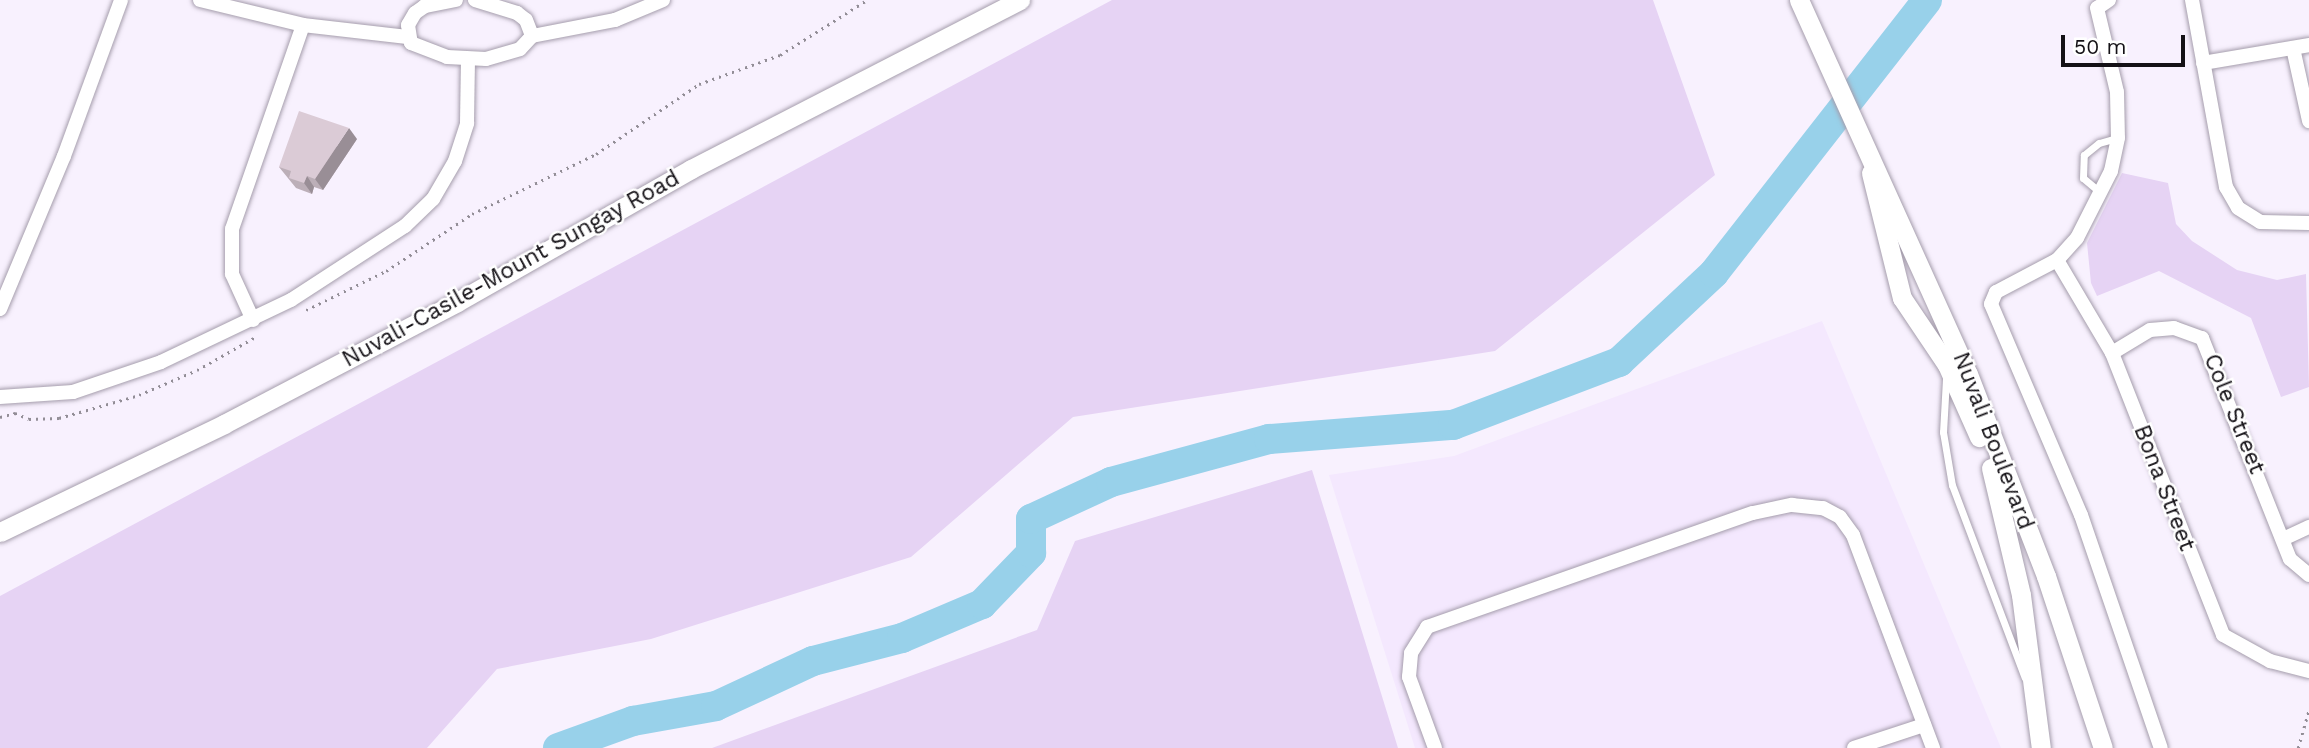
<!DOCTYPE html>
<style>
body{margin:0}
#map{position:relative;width:2309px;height:748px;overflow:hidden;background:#f8f1fe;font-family:"Work Sans",sans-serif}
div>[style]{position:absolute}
.built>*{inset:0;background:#f4e8fe}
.green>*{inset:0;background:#e6d3f4}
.river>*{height:30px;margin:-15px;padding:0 15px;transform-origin:15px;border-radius:15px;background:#98d1ea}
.path>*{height:2.5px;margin-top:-1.25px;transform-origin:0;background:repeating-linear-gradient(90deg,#928d96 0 2px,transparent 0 7px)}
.roads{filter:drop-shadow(0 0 2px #a59dac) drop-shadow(0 0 2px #a59dac)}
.lane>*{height:7px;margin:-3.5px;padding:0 3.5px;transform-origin:3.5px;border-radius:3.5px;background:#fff}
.street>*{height:14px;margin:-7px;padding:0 7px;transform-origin:7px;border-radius:7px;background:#fff}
.secondary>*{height:19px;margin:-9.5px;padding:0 9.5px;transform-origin:9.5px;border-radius:9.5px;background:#fff}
.wall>*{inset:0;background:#bcafb8}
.shaded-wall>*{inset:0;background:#998e96}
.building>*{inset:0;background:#dbcbd6}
span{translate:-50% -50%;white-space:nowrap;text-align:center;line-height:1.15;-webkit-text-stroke:5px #fff;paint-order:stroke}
.street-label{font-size:23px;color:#141116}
.scale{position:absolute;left:2061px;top:35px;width:124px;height:32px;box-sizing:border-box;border:4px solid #141116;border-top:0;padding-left:9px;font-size:21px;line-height:24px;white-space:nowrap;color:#141116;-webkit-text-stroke:5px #fff;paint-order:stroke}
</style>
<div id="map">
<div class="built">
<div style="clip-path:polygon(1822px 321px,2001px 748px,1415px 748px,1329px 475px,1454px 456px)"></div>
</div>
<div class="green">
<div style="clip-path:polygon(1112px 0,1653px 0,1715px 175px,1495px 351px,1073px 417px,911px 557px,651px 639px,497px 669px,427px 748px,0 748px,0 596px)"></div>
<div style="clip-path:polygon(2122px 173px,2168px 183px,2176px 224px,2192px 241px,2237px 270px,2277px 280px,2306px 274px,2309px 387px,2281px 397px,2251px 318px,2159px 271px,2097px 296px,2091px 283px,2087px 243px)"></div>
<div style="clip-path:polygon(1312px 470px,1398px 748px,712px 748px,1037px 630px,1075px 541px)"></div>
</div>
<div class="river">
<div style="left:558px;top:748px;width:80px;rotate:-19.8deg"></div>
<div style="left:633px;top:721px;width:84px;rotate:-10.2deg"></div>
<div style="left:716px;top:706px;width:107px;rotate:-24.9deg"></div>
<div style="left:813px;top:661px;width:92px;rotate:-14.5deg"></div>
<div style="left:902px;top:638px;width:87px;rotate:-23deg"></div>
<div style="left:982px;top:604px;width:71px;rotate:-46.1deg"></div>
<div style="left:1031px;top:553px;width:34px;rotate:-90deg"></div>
<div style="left:1031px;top:519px;width:88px;rotate:-24.8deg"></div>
<div style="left:1111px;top:482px;width:164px;rotate:-15.2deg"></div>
<div style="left:1269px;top:439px;width:185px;rotate:-4.4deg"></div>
<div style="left:1453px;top:425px;width:178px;rotate:-20.8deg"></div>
<div style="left:1619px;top:362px;width:130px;rotate:-43.1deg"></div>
<div style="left:1714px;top:273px;width:346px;rotate:-52deg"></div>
</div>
<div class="path">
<div style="left:306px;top:310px;width:89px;rotate:-26deg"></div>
<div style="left:386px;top:271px;width:103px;rotate:-33.5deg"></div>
<div style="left:472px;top:214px;width:138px;rotate:-25.8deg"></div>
<div style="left:596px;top:154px;width:125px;rotate:-34.2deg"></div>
<div style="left:699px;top:84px;width:86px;rotate:-19.7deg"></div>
<div style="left:780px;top:55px;width:103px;rotate:-32.3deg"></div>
<div style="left:0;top:417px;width:16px;rotate:-15deg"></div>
<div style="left:15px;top:413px;width:15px;rotate:23deg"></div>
<div style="left:29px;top:419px;width:30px;rotate:-2deg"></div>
<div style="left:59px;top:418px;width:83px;rotate:-16deg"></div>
<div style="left:139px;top:395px;width:63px;rotate:-23.3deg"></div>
<div style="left:197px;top:370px;width:69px;rotate:-29.5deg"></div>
<div style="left:2298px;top:748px;width:40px;rotate:-74deg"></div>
</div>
<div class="roads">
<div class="lane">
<div style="left:2101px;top:193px;width:23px;rotate:-140deg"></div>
<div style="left:2083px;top:178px;width:23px;rotate:-88deg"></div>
<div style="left:2084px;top:155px;width:19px;rotate:-39deg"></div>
<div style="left:2099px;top:143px;width:19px;rotate:-16deg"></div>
<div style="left:1946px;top:379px;width:53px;rotate:93.2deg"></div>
<div style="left:1943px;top:432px;width:54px;rotate:80.4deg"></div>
<div style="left:1952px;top:485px;width:206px;rotate:69.3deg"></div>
</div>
<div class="street">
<div style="left:200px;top:0;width:106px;rotate:13.6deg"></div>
<div style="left:303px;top:25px;width:105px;rotate:6.6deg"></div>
<div style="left:456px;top:0;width:32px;rotate:169deg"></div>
<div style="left:425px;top:6px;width:12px;rotate:145deg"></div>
<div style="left:415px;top:13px;width:14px;rotate:120deg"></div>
<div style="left:408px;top:25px;width:18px;rotate:81deg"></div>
<div style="left:411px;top:43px;width:39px;rotate:21deg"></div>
<div style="left:447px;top:57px;width:39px;rotate:3deg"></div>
<div style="left:486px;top:59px;width:35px;rotate:-16deg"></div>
<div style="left:520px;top:49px;width:18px;rotate:-47deg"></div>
<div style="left:532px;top:36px;width:85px;rotate:-10.9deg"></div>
<div style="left:615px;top:20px;width:52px;rotate:-22.6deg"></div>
<div style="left:475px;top:0;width:44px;rotate:17.2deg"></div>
<div style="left:517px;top:13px;width:11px;rotate:38deg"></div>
<div style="left:526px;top:20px;width:17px;rotate:69deg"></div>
<div style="left:2109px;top:0;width:14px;rotate:146deg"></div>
<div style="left:2097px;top:8px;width:86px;rotate:76.6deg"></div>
<div style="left:2117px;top:92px;width:46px;rotate:88.8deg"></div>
<div style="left:2118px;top:138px;width:34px;rotate:102deg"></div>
<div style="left:2111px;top:171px;width:75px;rotate:116.9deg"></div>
<div style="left:2077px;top:238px;width:30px;rotate:132deg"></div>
<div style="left:2057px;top:260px;width:69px;rotate:152.3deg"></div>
<div style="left:1996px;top:292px;width:13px;rotate:113deg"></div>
<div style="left:1991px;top:304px;width:229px;rotate:66.9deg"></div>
<div style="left:2081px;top:515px;width:246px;rotate:71.1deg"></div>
<div style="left:2192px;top:0;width:190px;rotate:79.7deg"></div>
<div style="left:2226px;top:187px;width:24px;rotate:60deg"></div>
<div style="left:2238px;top:208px;width:26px;rotate:32deg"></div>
<div style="left:2260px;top:222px;width:49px;rotate:1.2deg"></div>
<div style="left:2293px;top:48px;width:75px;rotate:77.6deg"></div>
<div style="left:2203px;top:63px;width:108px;rotate:-9.6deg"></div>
<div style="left:2057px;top:260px;width:108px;rotate:59.4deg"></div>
<div style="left:2112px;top:353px;width:303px;rotate:68.5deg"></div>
<div style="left:2223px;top:635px;width:54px;rotate:29deg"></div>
<div style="left:2270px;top:661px;width:40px;rotate:14.4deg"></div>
<div style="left:0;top:309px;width:166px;rotate:-67.3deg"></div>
<div style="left:64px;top:156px;width:166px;rotate:-69.9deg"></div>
<div style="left:253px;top:320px;width:51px;rotate:-114.5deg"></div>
<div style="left:232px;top:274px;width:45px;rotate:-90deg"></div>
<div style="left:232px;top:229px;width:216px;rotate:-70.8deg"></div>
<div style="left:2112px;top:353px;width:44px;rotate:-31.2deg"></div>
<div style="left:2150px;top:330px;width:24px;rotate:-5deg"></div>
<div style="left:2174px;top:328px;width:30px;rotate:20deg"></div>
<div style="left:2202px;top:338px;width:238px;rotate:68.3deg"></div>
<div style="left:2290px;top:559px;width:25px;rotate:40deg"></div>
<div style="left:0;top:397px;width:73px;rotate:-3.9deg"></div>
<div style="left:73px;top:392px;width:93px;rotate:-18.8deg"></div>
<div style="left:161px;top:362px;width:144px;rotate:-25.5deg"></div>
<div style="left:291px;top:300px;width:136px;rotate:-33deg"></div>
<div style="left:405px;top:226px;width:39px;rotate:-44deg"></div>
<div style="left:433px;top:199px;width:44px;rotate:-59.9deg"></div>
<div style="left:455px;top:161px;width:40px;rotate:-72deg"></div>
<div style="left:467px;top:123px;width:62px;rotate:-89.1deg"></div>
<div style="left:2283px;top:539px;width:29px;rotate:-25deg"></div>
<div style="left:1435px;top:748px;width:76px;rotate:-110.1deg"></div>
<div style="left:1409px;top:677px;width:24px;rotate:-85deg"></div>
<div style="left:1411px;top:653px;width:31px;rotate:-58deg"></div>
<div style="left:1427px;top:627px;width:345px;rotate:-19.3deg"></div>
<div style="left:1753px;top:513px;width:40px;rotate:-12deg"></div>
<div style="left:1792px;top:505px;width:31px;rotate:6deg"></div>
<div style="left:1823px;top:508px;width:19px;rotate:28deg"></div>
<div style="left:1840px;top:517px;width:22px;rotate:54deg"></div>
<div style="left:1853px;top:535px;width:228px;rotate:69.4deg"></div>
<div style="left:1854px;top:748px;width:74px;rotate:-18.2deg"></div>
</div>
<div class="secondary">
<div style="left:1799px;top:0;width:410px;rotate:65.7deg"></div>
<div style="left:1968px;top:374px;width:217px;rotate:68.9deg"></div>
<div style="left:2046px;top:576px;width:181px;rotate:71.7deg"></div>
<div style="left:1871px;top:173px;width:129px;rotate:76.1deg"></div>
<div style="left:1902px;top:298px;width:81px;rotate:56.1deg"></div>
<div style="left:1947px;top:365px;width:79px;rotate:66deg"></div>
<div style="left:1991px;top:468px;width:130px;rotate:76.7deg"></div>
<div style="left:2021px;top:595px;width:154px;rotate:82.6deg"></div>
<div style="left:0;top:532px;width:249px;rotate:-25.7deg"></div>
<div style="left:224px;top:424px;width:263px;rotate:-27.6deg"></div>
<div style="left:457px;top:302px;width:269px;rotate:-29.6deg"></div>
<div style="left:691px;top:169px;width:370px;rotate:-27.2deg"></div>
</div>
</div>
<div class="wall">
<div style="clip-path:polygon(357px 139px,323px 190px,314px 187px,312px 194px,296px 188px,279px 167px)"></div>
</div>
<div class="shaded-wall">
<div style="clip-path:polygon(349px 128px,357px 139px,323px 190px,315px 179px)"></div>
<div style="clip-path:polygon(307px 176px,314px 187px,312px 194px,304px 183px)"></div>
</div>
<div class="building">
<div style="clip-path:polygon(299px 111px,349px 128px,315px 179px,307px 176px,304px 183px,289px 178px,291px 171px,279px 167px)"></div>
</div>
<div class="street-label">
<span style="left:511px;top:269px;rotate:-29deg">Nuvali-Casile-Mount Sungay Road</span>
<span style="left:2234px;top:414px;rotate:68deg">Cole Street</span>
<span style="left:1993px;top:441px;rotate:69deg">Nuvali Boulevard</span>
<span style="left:2164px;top:488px;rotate:69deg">Bona Street</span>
</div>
<div class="scale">50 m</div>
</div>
